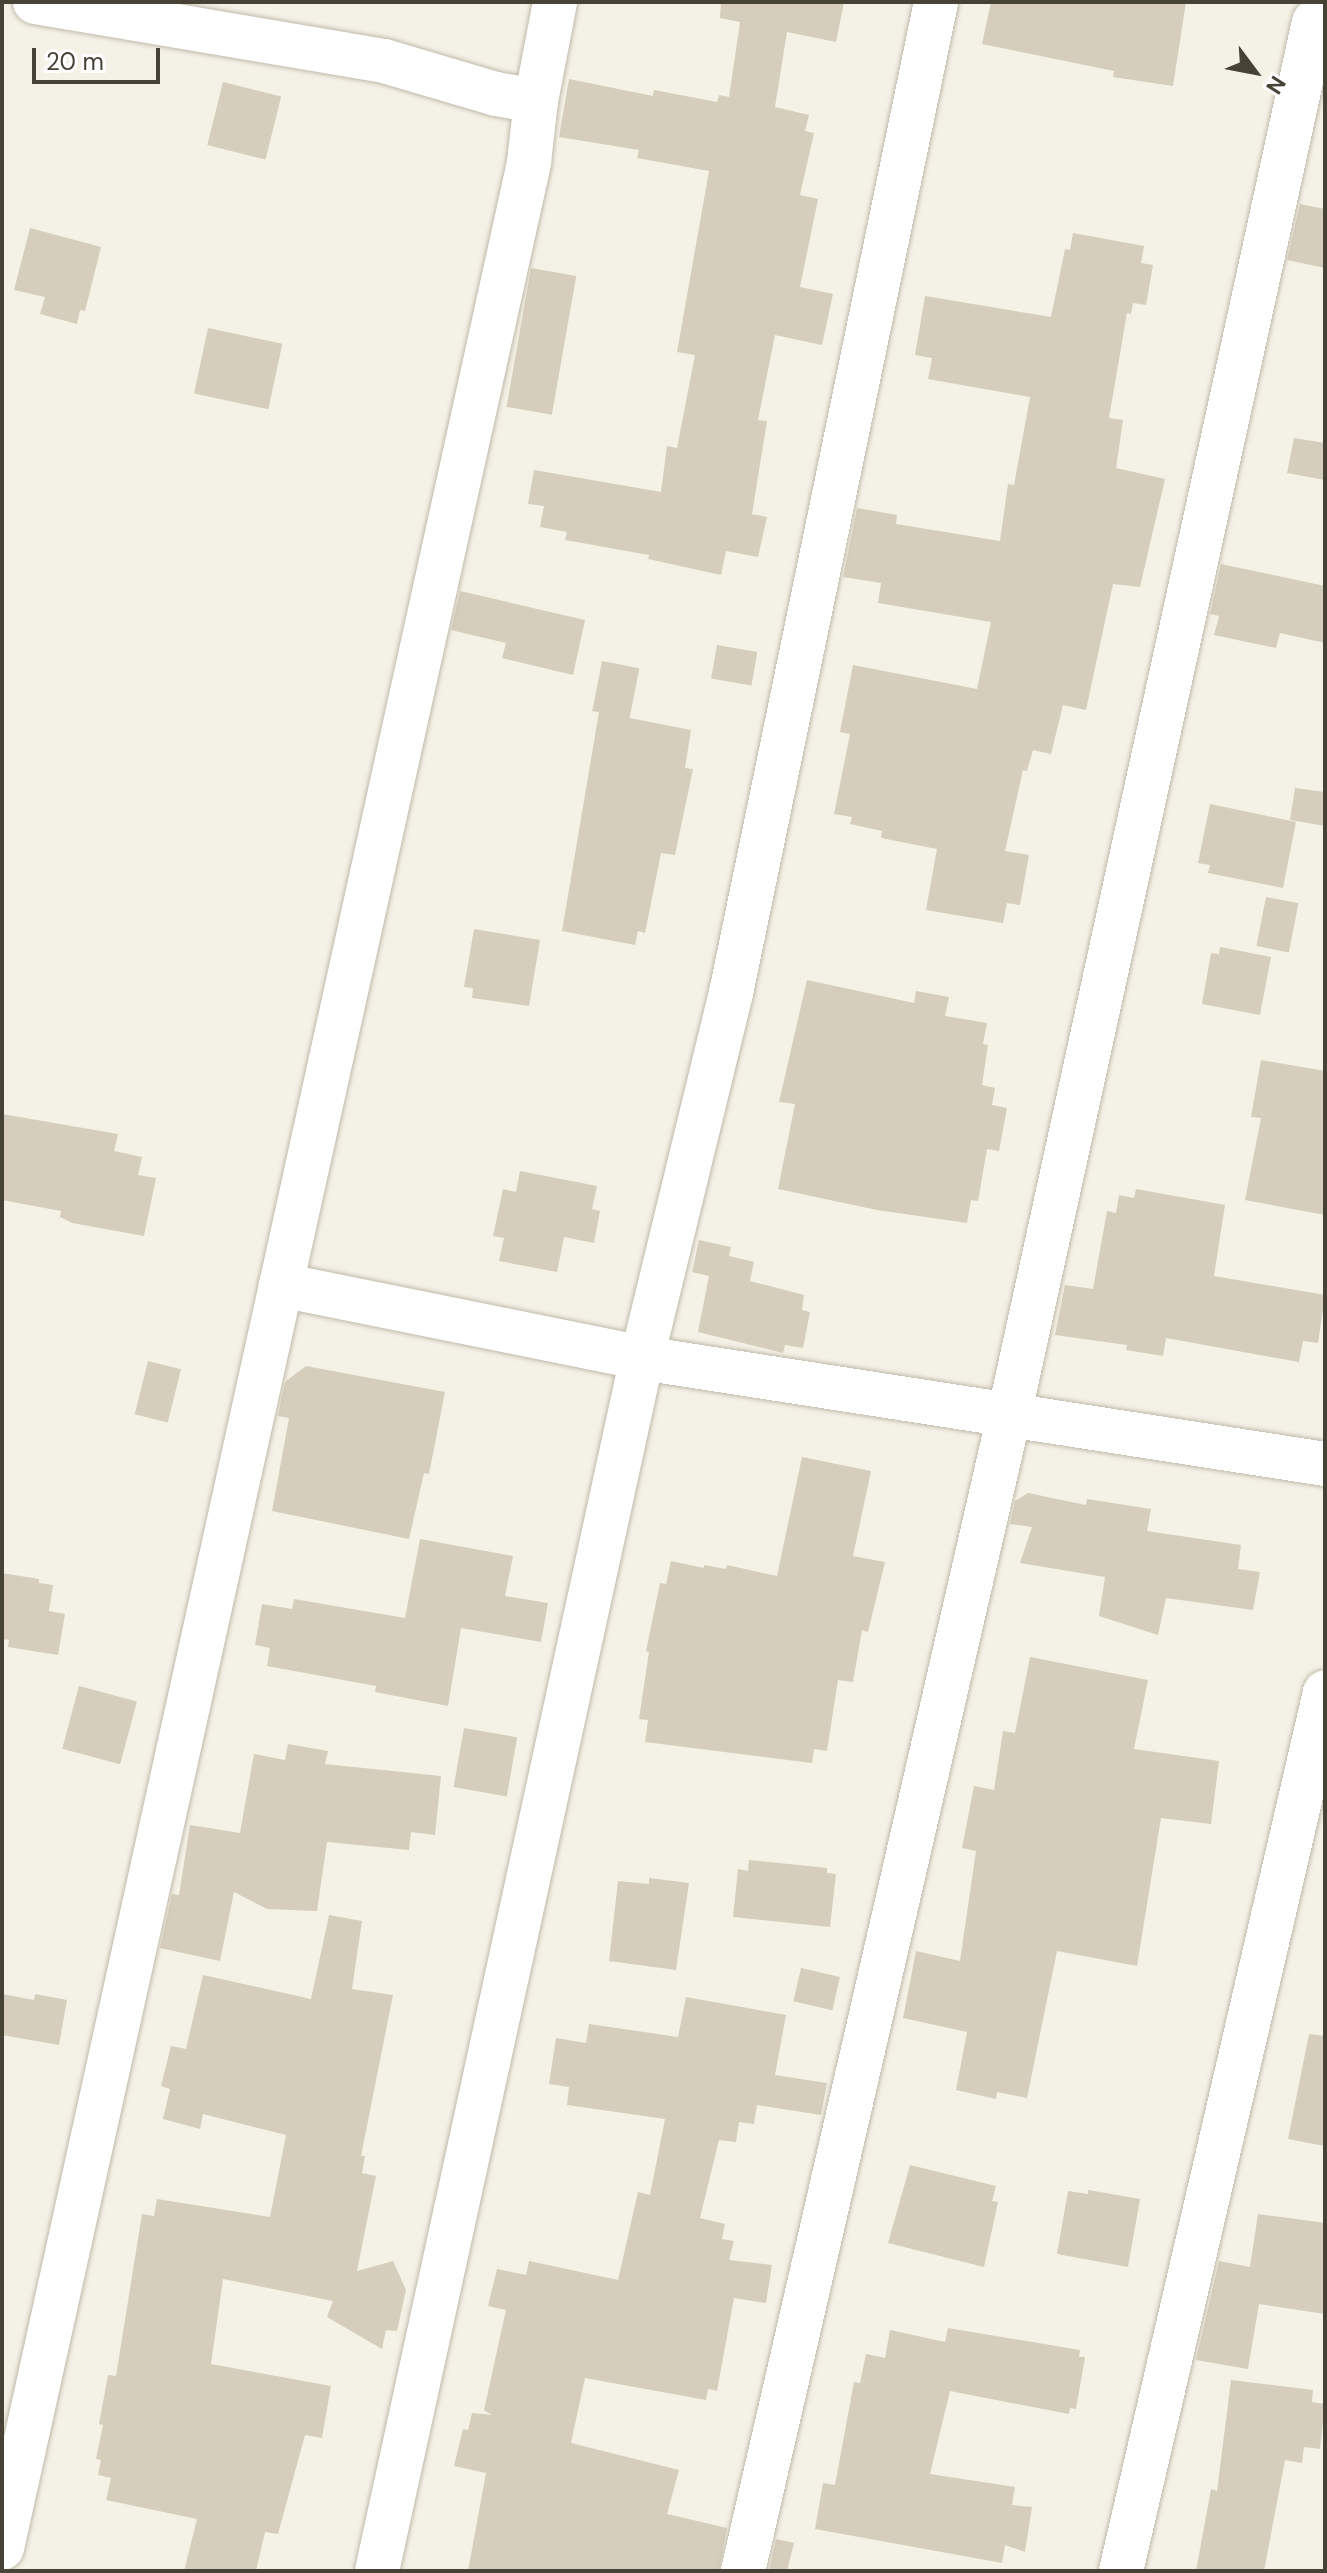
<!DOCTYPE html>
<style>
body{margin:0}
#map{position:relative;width:1327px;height:2573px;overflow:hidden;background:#f4f1e7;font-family:"DM Sans",sans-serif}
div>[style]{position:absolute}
.building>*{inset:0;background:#d6cebc;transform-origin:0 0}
.roads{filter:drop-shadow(0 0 2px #c0baa9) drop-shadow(0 0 2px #c0baa9)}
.minor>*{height:44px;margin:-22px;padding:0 22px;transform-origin:22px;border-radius:22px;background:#fff}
span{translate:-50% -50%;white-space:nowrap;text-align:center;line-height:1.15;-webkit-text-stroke:6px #fff;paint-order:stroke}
.frame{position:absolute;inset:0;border:4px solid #474236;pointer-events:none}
.north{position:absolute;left:1215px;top:32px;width:80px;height:80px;-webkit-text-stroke:6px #fff;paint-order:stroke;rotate:122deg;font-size:22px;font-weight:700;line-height:32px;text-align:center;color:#474236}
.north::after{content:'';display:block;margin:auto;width:28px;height:36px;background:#474236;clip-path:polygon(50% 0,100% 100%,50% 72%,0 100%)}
.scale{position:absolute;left:32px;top:48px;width:128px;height:36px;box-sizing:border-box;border:4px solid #474236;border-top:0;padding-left:10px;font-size:24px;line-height:28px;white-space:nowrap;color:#474236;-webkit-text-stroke:6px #fff;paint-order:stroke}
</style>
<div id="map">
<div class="building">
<div style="clip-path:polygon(721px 2px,844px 2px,836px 42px,787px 32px,775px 107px,809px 115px,805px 131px,814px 133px,800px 195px,818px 199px,800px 287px,833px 294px,822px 345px,775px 335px,758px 420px,767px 421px,752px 514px,767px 517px,758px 557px,726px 551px,721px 575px,648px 559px,649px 555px,565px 540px,567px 532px,540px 527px,544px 506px,528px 504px,534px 470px,661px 492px,667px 446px,677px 448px,695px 355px,677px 352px,709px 171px,637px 158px,639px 150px,559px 137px,569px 79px,653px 96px,654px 90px,717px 102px,719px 95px,729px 97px,740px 22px,720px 18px)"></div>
<div style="clip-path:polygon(991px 2px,1186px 2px,1173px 86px,1113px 77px,1114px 71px,982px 44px)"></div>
<div style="left:223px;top:82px;width:60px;height:65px;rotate:14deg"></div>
<div style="clip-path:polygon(1300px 204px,1325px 209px,1325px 268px,1287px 260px)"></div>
<div style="clip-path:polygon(30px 228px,101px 247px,85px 311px,80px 310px,77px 324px,40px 314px,45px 297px,14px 290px)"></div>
<div style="clip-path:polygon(1073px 233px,1144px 246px,1141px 263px,1153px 265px,1146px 305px,1133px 303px,1131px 314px,1127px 313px,1109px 418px,1123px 420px,1116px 468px,1165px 479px,1140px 587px,1113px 584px,1086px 710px,1063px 705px,1051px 754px,1033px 750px,1027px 771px,1023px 770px,1005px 851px,1029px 855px,1020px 905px,1007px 903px,1003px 923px,926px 910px,937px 849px,881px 838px,882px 831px,850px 824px,852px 817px,834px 814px,850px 734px,840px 732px,853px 665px,977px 689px,991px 622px,878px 603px,881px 583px,843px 577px,857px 508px,897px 515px,896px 524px,1000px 541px,1008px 484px,1014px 485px,1030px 397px,928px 379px,932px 358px,915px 355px,925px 296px,1051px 317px,1065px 249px,1070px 250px)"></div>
<div style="left:531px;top:268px;width:46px;height:141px;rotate:10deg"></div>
<div style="left:208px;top:328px;width:76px;height:67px;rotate:12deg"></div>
<div style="clip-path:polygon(1294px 438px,1325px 443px,1325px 480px,1287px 473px)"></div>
<div style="clip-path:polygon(1221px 564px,1325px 586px,1325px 643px,1280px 633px,1276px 648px,1214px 635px,1219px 616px,1210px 614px)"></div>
<div style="clip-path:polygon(460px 591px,585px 620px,573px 675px,502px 658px,506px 643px,451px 630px)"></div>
<div style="left:717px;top:645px;width:41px;height:34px;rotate:10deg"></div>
<div style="left:602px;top:661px;width:38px;height:51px;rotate:11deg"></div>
<div style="clip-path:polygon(599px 712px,691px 730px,685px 768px,693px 769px,675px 855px,661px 853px,645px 933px,638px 931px,635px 945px,562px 931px)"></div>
<div style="clip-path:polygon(1295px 788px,1325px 792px,1325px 826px,1290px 820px)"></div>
<div style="clip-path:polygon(1210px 804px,1296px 822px,1283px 888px,1208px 873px,1210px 865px,1198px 863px)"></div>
<div style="left:1266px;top:897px;width:33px;height:50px;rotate:11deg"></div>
<div style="clip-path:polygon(474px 929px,540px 940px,529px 1006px,472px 998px,473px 988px,464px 987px)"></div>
<div style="clip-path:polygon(1220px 947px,1271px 957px,1260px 1015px,1202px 1004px,1211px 953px,1219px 954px)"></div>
<div style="clip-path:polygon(807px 980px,914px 1003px,916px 991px,949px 997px,945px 1016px,987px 1023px,983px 1044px,988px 1045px,982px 1085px,995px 1088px,992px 1105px,1007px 1108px,999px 1151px,987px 1149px,978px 1201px,971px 1200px,967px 1223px,877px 1210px,778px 1189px,795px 1104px,779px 1102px)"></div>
<div style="clip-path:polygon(1261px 1060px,1325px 1071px,1325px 1215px,1245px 1200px,1261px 1118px,1251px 1117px)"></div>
<div style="clip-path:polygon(2px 1114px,118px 1134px,114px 1151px,142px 1157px,138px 1175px,156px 1178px,144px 1236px,72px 1223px,60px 1217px,61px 1211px,2px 1200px)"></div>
<div style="clip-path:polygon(520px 1171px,597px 1186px,592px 1209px,600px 1211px,594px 1243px,564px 1237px,557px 1272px,499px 1261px,504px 1238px,493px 1236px,503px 1189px,516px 1192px)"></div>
<div style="clip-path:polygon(1136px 1189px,1225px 1205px,1214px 1276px,1325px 1295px,1318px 1343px,1303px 1341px,1299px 1362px,1166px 1338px,1163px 1356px,1126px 1350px,1127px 1345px,1055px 1335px,1065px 1285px,1093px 1289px,1107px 1211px,1116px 1213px,1119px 1195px,1134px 1198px)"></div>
<div style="clip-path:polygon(699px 1240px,731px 1247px,729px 1256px,754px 1262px,750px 1281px,804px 1295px,802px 1310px,810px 1312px,803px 1348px,785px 1345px,783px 1353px,698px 1332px,709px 1276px,692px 1272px)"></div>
<div style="left:148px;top:1361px;width:34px;height:55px;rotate:14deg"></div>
<div style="clip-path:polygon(306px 1366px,445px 1392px,429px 1474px,424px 1473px,409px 1539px,272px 1511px,289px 1418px,278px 1416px,283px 1390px,286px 1381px)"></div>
<div style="clip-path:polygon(802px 1457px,871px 1471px,853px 1556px,885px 1562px,868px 1632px,862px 1630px,853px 1682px,838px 1680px,827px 1751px,814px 1749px,812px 1763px,645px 1742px,648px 1720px,639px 1719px,649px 1652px,646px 1651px,660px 1583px,666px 1584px,671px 1561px,704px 1568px,704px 1565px,726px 1569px,727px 1565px,777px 1576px)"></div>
<div style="clip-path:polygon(1028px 1493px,1086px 1505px,1087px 1499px,1151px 1509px,1147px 1531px,1241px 1545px,1238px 1569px,1260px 1572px,1253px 1610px,1166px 1598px,1158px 1635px,1099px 1616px,1105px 1577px,1020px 1563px,1032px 1527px,1010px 1524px,1015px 1501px)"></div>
<div style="clip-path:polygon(420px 1539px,513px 1556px,505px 1596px,548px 1603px,541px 1642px,461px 1628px,448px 1706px,375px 1692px,376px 1686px,267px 1666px,270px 1648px,255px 1645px,262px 1604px,292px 1609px,294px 1599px,405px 1618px)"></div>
<div style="clip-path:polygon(2px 1573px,39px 1579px,39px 1583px,53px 1585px,49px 1611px,65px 1614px,58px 1655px,8px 1647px,9px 1640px,2px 1639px)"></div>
<div style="clip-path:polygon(1030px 1657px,1148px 1680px,1134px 1749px,1219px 1761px,1211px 1824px,1161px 1818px,1137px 1966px,1057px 1951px,1027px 2098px,997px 2092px,996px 2099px,956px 2090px,967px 2032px,903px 2018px,916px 1951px,960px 1961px,976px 1851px,962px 1848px,974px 1786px,994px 1790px,1003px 1731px,1015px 1733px)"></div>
<div style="left:79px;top:1686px;width:60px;height:65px;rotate:15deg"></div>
<div style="left:464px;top:1728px;width:54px;height:60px;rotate:10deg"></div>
<div style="clip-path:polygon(288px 1744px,328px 1751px,325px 1764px,441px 1776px,435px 1835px,411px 1832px,409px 1850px,327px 1842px,317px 1911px,267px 1909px,234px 1892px,220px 1961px,160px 1948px,172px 1894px,179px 1895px,190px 1825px,240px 1833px,254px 1754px,285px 1760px)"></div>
<div style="clip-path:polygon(749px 1860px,827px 1868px,827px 1873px,836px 1874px,830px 1927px,733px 1917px,738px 1869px,748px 1871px)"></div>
<div style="clip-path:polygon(649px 1878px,689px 1883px,676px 1970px,609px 1961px,618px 1881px,649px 1884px)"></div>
<div style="clip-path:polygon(329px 1915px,362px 1921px,352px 1989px,393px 1995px,361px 2156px,365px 2156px,362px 2173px,376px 2176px,357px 2271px,393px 2261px,406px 2290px,397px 2331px,386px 2330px,382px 2349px,327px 2317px,333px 2301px,223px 2279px,211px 2364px,331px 2386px,322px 2438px,305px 2435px,278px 2534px,265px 2532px,256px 2571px,184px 2571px,197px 2519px,106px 2500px,111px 2478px,98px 2475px,101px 2460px,96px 2459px,103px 2425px,99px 2424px,108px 2375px,116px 2376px,142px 2214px,154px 2216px,157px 2199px,270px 2217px,286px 2135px,203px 2114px,200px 2129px,163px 2119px,170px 2089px,161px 2086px,171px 2046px,186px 2049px,203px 1975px,311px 1999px)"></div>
<div style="left:801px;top:1968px;width:40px;height:34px;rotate:13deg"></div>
<div style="clip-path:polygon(2px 1994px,34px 2000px,35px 1994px,67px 2000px,59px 2045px,2px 2035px)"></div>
<div style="clip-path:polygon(686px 1997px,786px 2015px,775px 2075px,827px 2083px,821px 2115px,757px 2105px,754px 2124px,739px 2122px,736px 2142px,719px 2140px,700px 2218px,725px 2224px,722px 2239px,734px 2241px,729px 2260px,772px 2265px,766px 2303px,734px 2298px,717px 2391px,708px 2389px,706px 2400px,585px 2378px,571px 2443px,679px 2470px,667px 2514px,727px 2528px,719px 2571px,468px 2571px,486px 2473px,454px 2466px,463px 2429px,468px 2430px,472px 2413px,492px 2415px,484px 2410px,506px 2310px,488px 2306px,497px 2269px,526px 2275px,529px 2261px,618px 2280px,638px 2192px,650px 2195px,665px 2119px,567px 2105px,569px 2087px,549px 2084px,556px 2038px,586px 2043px,589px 2024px,678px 2037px)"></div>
<div style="clip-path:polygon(1309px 2034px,1325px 2036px,1325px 2146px,1288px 2139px)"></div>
<div style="clip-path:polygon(910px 2165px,996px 2186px,992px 2201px,998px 2202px,984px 2267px,888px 2243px)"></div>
<div style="clip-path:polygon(1088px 2190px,1140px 2199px,1128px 2267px,1057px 2254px,1068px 2191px,1088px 2194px)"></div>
<div style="clip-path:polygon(1258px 2214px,1325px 2223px,1325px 2314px,1259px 2304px,1248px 2369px,1196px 2360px,1219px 2261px,1250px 2267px)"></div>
<div style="clip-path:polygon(948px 2328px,1080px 2350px,1079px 2357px,1085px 2357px,1076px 2409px,1070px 2408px,1069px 2414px,950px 2391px,930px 2474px,1015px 2487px,1012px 2505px,1032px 2507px,1025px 2552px,1005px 2545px,1002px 2563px,815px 2529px,823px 2483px,835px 2485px,854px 2382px,860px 2383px,866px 2354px,885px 2358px,890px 2330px,945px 2342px)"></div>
<div style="clip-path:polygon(1231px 2380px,1313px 2390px,1312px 2402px,1325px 2404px,1320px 2449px,1304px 2447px,1302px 2463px,1285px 2460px,1264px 2571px,1196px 2571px,1211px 2489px,1217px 2491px)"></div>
<div style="clip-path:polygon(776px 2539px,794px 2543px,787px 2571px,769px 2571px)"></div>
</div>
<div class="roads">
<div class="minor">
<div style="left:536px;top:101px;width:101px;rotate:-79.1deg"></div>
<div style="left:281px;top:1285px;width:368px;rotate:11.4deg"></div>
<div style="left:642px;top:1358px;width:691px;rotate:8.82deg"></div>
<div style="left:2px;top:2548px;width:2444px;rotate:-77.54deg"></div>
<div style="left:529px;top:162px;width:61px;rotate:-83.5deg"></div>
<div style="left:536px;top:101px;width:41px;rotate:-170.1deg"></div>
<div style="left:496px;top:94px;width:117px;rotate:-163.6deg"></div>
<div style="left:384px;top:61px;width:354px;rotate:-170.4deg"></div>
<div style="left:377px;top:2571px;width:1242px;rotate:-77.68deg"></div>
<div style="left:642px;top:1358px;width:376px;rotate:-76.3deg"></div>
<div style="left:731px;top:993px;width:1012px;rotate:-78.31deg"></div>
<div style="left:743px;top:2571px;width:1185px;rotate:-77.03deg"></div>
<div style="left:1009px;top:1416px;width:1427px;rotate:-77.66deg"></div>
<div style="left:1121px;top:2571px;width:902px;rotate:-76.93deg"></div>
</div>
</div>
<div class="frame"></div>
<div class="north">N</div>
<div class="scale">20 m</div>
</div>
